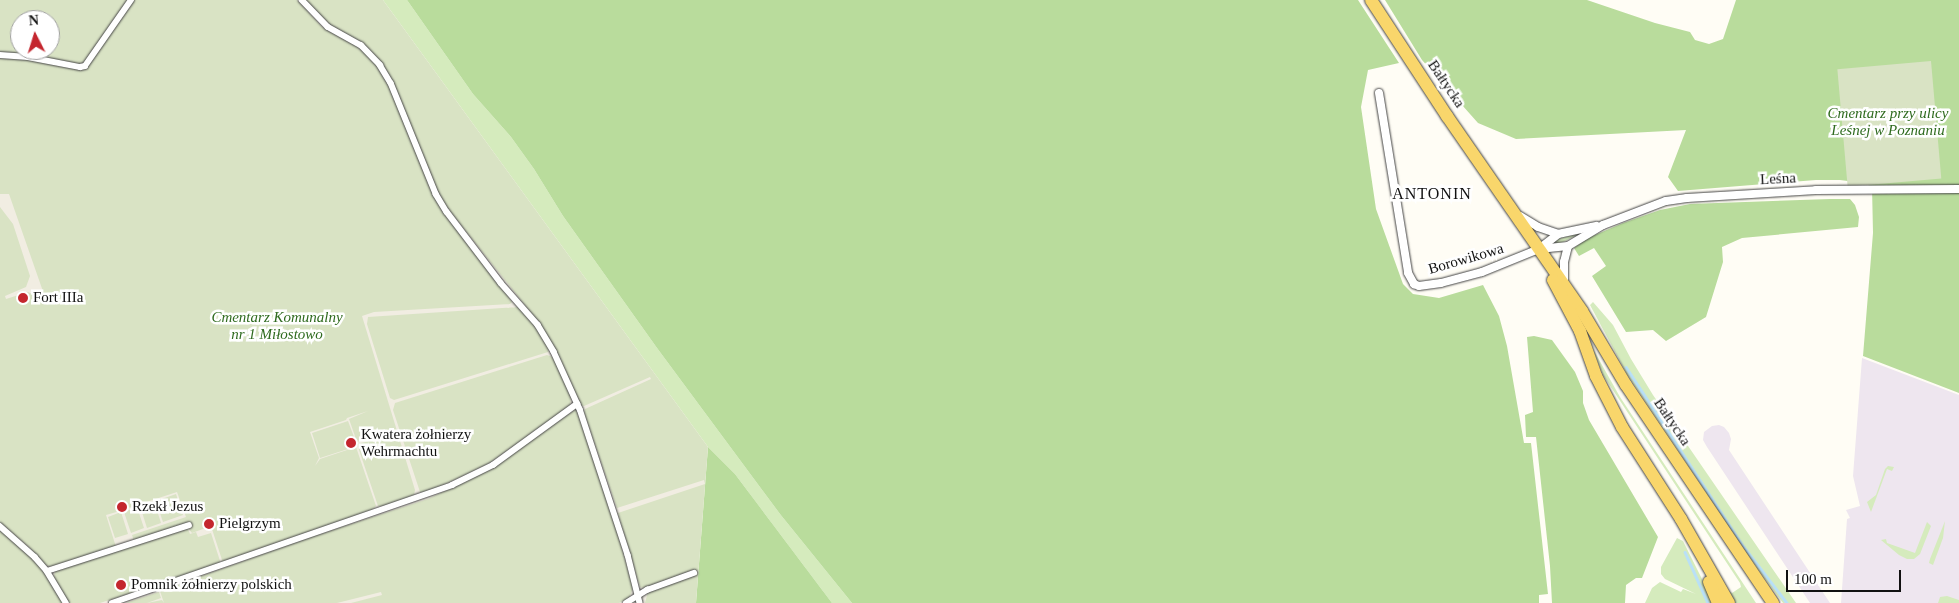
<!DOCTYPE html>
<meta charset="utf-8">
<style>
body{margin:0}
#map{position:relative;width:1959px;height:603px;overflow:hidden;background:#fffdf5;font-family:Georgia,serif}
div>[style]{position:absolute}
.industrial>*{inset:0;background:#eee6ef}
.green>*{inset:0;background:#d5ebbd}
.forest>*{inset:0;background:#b9dc9c}
.cemetery>*{inset:0;background:#d9e3c4;transform-origin:0 0}
.plaza>*{inset:0;background:#f1ede2}
.stream>*{height:2.5px;margin:-1.25px;padding:0 1.25px;transform-origin:1.25px;border-radius:1.25px;background:#b9e0f7}
.roads{filter:drop-shadow(0 0 1px #444) drop-shadow(0 0 1px #444)}
.pedestrian>*{height:5.5px;margin:-2.75px;padding:0 2.75px;transform-origin:2.75px;border-radius:2.75px;background:#fff}
.minor>*{height:8px;margin:-4px;padding:0 4px;transform-origin:4px;border-radius:4px;background:#fff}
.primary>*{height:12px;margin:-6px;padding:0 6px;transform-origin:6px;border-radius:6px;background:#f9d66b}
.dots>*{width:14px;height:14px;translate:-50% -50%;box-sizing:border-box;border:2px solid #fff;border-radius:50%}
span{translate:-50% -50%;white-space:nowrap;text-align:center;line-height:1.15;-webkit-text-stroke:5px #fff;paint-order:stroke}
.street-label{font-size:15px;color:#111}
.park-label{font-size:15px;color:#2f6b1f;font-style:italic}
.poi-label{font-size:15px;color:#111}
.left{translate:0 -50%;text-align:left}
.neighbourhood-label{font-size:16px;color:#111;letter-spacing:1px}
.north{position:absolute;left:10px;top:10px;width:50px;height:50px;box-sizing:border-box;background:#fff;border:1px solid #a0a0a0;border-radius:50%;rotate:355deg;font-size:14px;font-weight:700;line-height:20px;text-align:center;color:#111}
.north::after{content:'';display:block;margin:auto;width:18px;height:22px;background:#c4262e;clip-path:polygon(50% 0,100% 100%,50% 72%,0 100%)}
.scale{position:absolute;left:1786px;top:570px;width:115px;height:22px;box-sizing:border-box;border:2px solid #111;border-top:0;padding-left:6px;font-size:15px;line-height:18px;white-space:nowrap;color:#111;-webkit-text-stroke:4px #fff;paint-order:stroke}
</style>
<div id="map">
<div class="industrial">
<div style="clip-path:polygon(1862px 358px,1959px 395px,1959px 603px,1841px 603px,1847px 519px,1850px 518px,1846px 510px,1860px 506px,1853px 476px)"></div>
<div style="clip-path:polygon(1719px 425px,1724px 427px,1729px 433px,1731px 439px,1729px 450px,1830px 603px,1810px 603px,1707px 447px,1703px 440px,1704px 432px,1712px 426px)"></div>
</div>
<div class="green">
<div style="clip-path:polygon(383px 0,407px 0,473px 94px,511px 137px,534px 169px,563px 216px,657px 348px,780px 514px,852px 603px,832px 603px,735px 474px,708px 447px)"></div>
<div style="clip-path:polygon(1583px 232px,1555px 246px,1548px 244px,1555px 240px)"></div>
<div style="clip-path:polygon(1593px 302px,1613px 325px,1631px 359px,1653px 395px,1796px 603px,1783px 603px,1758px 569px,1627px 374px,1590px 305px)"></div>
<div style="clip-path:polygon(1593px 349px,1620px 397px,1756px 603px,1735px 603px,1728px 591px,1732px 593px,1741px 587px,1740px 583px,1603px 375px)"></div>
<div style="clip-path:polygon(1888px 466px,1894px 467px,1892px 471px,1887px 469px,1871px 512px,1867px 502px,1876px 495px,1885px 469px)"></div>
<div style="clip-path:polygon(1945px 521px,1943px 538px,1933px 565px,1929px 563px,1930px 559px)"></div>
<div style="clip-path:polygon(1927px 522px,1931px 526px,1920px 554px,1914px 559px,1907px 559px,1899px 555px,1881px 540px,1886px 539px,1887px 543px,1915px 553px)"></div>
<div style="clip-path:polygon(1677px 538px,1683px 541px,1714px 603px,1645px 603px,1652px 588px,1660px 582px,1681px 592px,1683px 589px,1696px 594px,1665px 579px,1661px 574px,1661px 567px)"></div>
<div style="clip-path:polygon(1947px 596px,1959px 600px,1959px 603px,1938px 603px,1940px 597px)"></div>
</div>
<div class="forest">
<div style="clip-path:polygon(407px 0,1358px 0,1399px 63px,1368px 70px,1361px 107px,1376px 209px,1403px 284px,1413px 294px,1439px 298px,1483px 285px,1499px 316px,1507px 346px,1524px 443px,1531px 443px,1548px 594px,1539px 595px,1539px 603px,852px 603px,780px 514px,657px 348px,563px 216px,534px 169px,511px 137px,473px 94px)"></div>
<div style="clip-path:polygon(1385px 0,1587px 0,1655px 23px,1690px 32px,1695px 40px,1709px 44px,1723px 39px,1736px 0,1959px 0,1959px 393px,1863px 356px,1873px 233px,1872px 187px,1863px 183px,1840px 180px,1816px 180px,1678px 191px,1668px 177px,1686px 130px,1516px 139px,1478px 123px,1422px 60px)"></div>
<div style="clip-path:polygon(1830px 199px,1850px 199px,1855px 205px,1859px 217px,1858px 227px,1742px 238px,1722px 247px,1723px 262px,1706px 317px,1666px 341px,1653px 330px,1626px 332px,1592px 276px,1606px 266px,1594px 248px,1579px 256px,1574px 248px,1588px 238px,1623px 223px,1660px 210px,1690px 204px)"></div>
<div style="clip-path:polygon(1534px 336px,1552px 340px,1575px 372px,1583px 391px,1583px 403px,1589px 420px,1658px 537px,1642px 578px,1636px 578px,1626px 585px,1625px 603px,1552px 603px,1550px 566px,1536px 437px,1526px 437px,1525px 415px,1533px 412px,1527px 337px)"></div>
<div style="clip-path:polygon(708px 447px,735px 474px,832px 603px,696px 603px)"></div>
</div>
<div class="cemetery">
<div style="clip-path:polygon(evenodd,0 0,383px 0,708px 447px,696px 603px,0 603px,0 0,20px 20px,50px 20px,50px 50px,20px 50px,20px 20px)"></div>
<div style="left:1931px;top:61px;width:118px;height:94px;rotate:85deg"></div>
</div>
<div class="plaza">
<div style="clip-path:polygon(evenodd,297px 0,305px 0,325px 22px,367px 47px,382px 63px,433px 183px,445px 205px,541px 325px,559px 356px,581px 405px,584px 406px,650px 377px,651px 379px,585px 409px,584px 412px,617px 508px,704px 480px,705px 484px,618px 513px,640px 587px,644px 588px,694px 570px,648px 592px,645px 603px,619px 603px,629px 598px,633px 588px,613px 517px,576px 409px,491px 469px,428px 499px,299px 541px,160px 591px,164px 603px,162px 600px,147px 603px,161px 598px,159px 592px,126px 603px,100px 603px,221px 564px,211px 533px,198px 537px,196px 532px,190px 534px,187px 527px,192px 533px,211px 526px,223px 563px,371px 511px,376px 506px,356px 447px,320px 459px,315px 466px,319px 458px,310px 432px,346px 420px,347px 418px,368px 411px,349px 419px,357px 442px,377px 435px,378px 439px,357px 444px,378px 506px,385px 506px,414px 495px,415px 490px,362px 316px,374px 312px,510px 304px,512px 302px,435px 197px,384px 74px,372px 58px,357px 45px,322px 27px,297px 0,519px 307px,538px 328px,549px 347px,548px 352px,394px 400px,390px 398px,367px 324px,368px 317px,519px 307px,297px 0,547px 355px,555px 358px,571px 395px,570px 406px,488px 464px,426px 493px,420px 492px,393px 410px,395px 403px,547px 355px,297px 0,348px 421px,354px 437px,346px 440px,348px 449px,320px 458px,312px 433px,348px 421px)"></div>
<div style="clip-path:polygon(0 194px,9px 194px,46px 300px,40px 302px,37px 296px,28px 292px,6px 299px,5px 296px,26px 287px,30px 276px,13px 224px,0 207px)"></div>
<div style="clip-path:polygon(evenodd,177px 492px,186px 517px,132px 535px,134px 541px,55px 571px,54px 577px,69px 603px,63px 603px,41px 568px,25px 550px,0 529px,0 523px,29px 547px,45px 565px,51px 567px,116px 547px,106px 515px,120px 511px,119px 507px,124px 506px,125px 509px,177px 492px,176px 494px,183px 515px,163px 522px,156px 501px,176px 494px,177px 492px,154px 501px,161px 523px,147px 528px,140px 506px,154px 501px,177px 492px,137px 507px,144px 528px,131px 533px,124px 512px,137px 507px,177px 492px,121px 512px,128px 534px,115px 538px,108px 517px,121px 512px)"></div>
<div style="clip-path:polygon(381px 592px,382px 595px,351px 603px,337px 603px)"></div>
</div>
<div class="stream">
<div style="left:1626px;top:367px;width:210px;rotate:56.8deg"></div>
<div style="left:1741px;top:543px;width:76px;rotate:52.5deg"></div>
<div style="left:1685px;top:552px;width:56px;rotate:65.7deg"></div>
</div>
<div class="roads">
<div class="pedestrian">
<div style="left:302px;top:0;width:37px;rotate:46deg"></div>
<div style="left:328px;top:27px;width:38px;rotate:29deg"></div>
<div style="left:361px;top:45px;width:28px;rotate:46deg"></div>
<div style="left:380px;top:65px;width:21px;rotate:59deg"></div>
<div style="left:391px;top:83px;width:120px;rotate:67.9deg"></div>
<div style="left:436px;top:194px;width:21px;rotate:59deg"></div>
<div style="left:447px;top:212px;width:89px;rotate:52.7deg"></div>
<div style="left:501px;top:283px;width:56px;rotate:48.6deg"></div>
<div style="left:538px;top:325px;width:31px;rotate:59deg"></div>
<div style="left:554px;top:352px;width:63px;rotate:65.5deg"></div>
<div style="left:580px;top:409px;width:154px;rotate:71.8deg"></div>
<div style="left:628px;top:555px;width:49px;rotate:76deg"></div>
<div style="left:0;top:55px;width:28px;rotate:4deg"></div>
<div style="left:28px;top:57px;width:53px;rotate:10.9deg"></div>
<div style="left:80px;top:67px;width:5px;rotate:-11deg"></div>
<div style="left:85px;top:66px;width:80px;rotate:-55.1deg"></div>
<div style="left:0;top:526px;width:47px;rotate:41.5deg"></div>
<div style="left:35px;top:557px;width:18px;rotate:49deg"></div>
<div style="left:47px;top:571px;width:37px;rotate:59deg"></div>
<div style="left:47px;top:571px;width:149px;rotate:-17.9deg"></div>
<div style="left:112px;top:603px;width:360px;rotate:-19.1deg"></div>
<div style="left:452px;top:485px;width:46px;rotate:-26deg"></div>
<div style="left:493px;top:465px;width:104px;rotate:-36deg"></div>
<div style="left:626px;top:603px;width:25px;rotate:-32deg"></div>
<div style="left:647px;top:590px;width:50px;rotate:-19.9deg"></div>
</div>
<div class="minor">
<div style="left:1379px;top:93px;width:182px;rotate:80.8deg"></div>
<div style="left:1408px;top:273px;width:13px;rotate:61deg"></div>
<div style="left:1414px;top:284px;width:5px;rotate:22deg"></div>
<div style="left:1419px;top:286px;width:22px;rotate:-8deg"></div>
<div style="left:1441px;top:283px;width:42px;rotate:-15deg"></div>
<div style="left:1482px;top:272px;width:61px;rotate:-22deg"></div>
<div style="left:1539px;top:249px;width:29px;rotate:-6deg"></div>
<div style="left:1568px;top:246px;width:41px;rotate:-31deg"></div>
<div style="left:1603px;top:225px;width:67px;rotate:-20.9deg"></div>
<div style="left:1666px;top:201px;width:21px;rotate:-8deg"></div>
<div style="left:1687px;top:198px;width:129px;rotate:-3.5deg"></div>
<div style="left:1816px;top:190px;width:143px;rotate:-0.4deg"></div>
<div style="left:1520px;top:216px;width:21px;rotate:31deg"></div>
<div style="left:1538px;top:227px;width:21px;rotate:19deg"></div>
<div style="left:1558px;top:234px;width:39px;rotate:-12deg"></div>
<div style="left:1539px;top:249px;width:24px;rotate:-38deg"></div>
<div style="left:1564px;top:283px;width:21px;rotate:-90deg"></div>
<div style="left:1564px;top:262px;width:16px;rotate:-76deg"></div>
</div>
<div class="primary">
<div style="left:1371px;top:0;width:139px;rotate:56.8deg"></div>
<div style="left:1447px;top:116px;width:237px;rotate:55.3deg"></div>
<div style="left:1582px;top:311px;width:86px;rotate:59.3deg"></div>
<div style="left:1626px;top:385px;width:263px;rotate:56deg"></div>
<div style="left:1553px;top:280px;width:58px;rotate:62.1deg"></div>
<div style="left:1580px;top:331px;width:48px;rotate:70.4deg"></div>
<div style="left:1596px;top:376px;width:57px;rotate:63deg"></div>
<div style="left:1622px;top:427px;width:109px;rotate:57.3deg"></div>
<div style="left:1681px;top:519px;width:97px;rotate:60.3deg"></div>
<div style="left:1709px;top:582px;width:23px;rotate:67deg"></div>
</div>
</div>
<div class="dots">
<div style="left:23px;top:298px;background:#c4262e"></div>
<div style="left:351px;top:443px;background:#c4262e"></div>
<div style="left:122px;top:507px;background:#c4262e"></div>
<div style="left:209px;top:524px;background:#c4262e"></div>
<div style="left:121px;top:585px;background:#c4262e"></div>
</div>
<div class="street-label">
<span style="left:1446px;top:84px;rotate:56deg">Bałtycka</span>
<span style="left:1778px;top:179px;rotate:-3deg">Leśna</span>
<span style="left:1466px;top:259px;rotate:-16deg">Borowikowa</span>
<span style="left:1672px;top:422px;rotate:56deg">Bałtycka</span>
</div>
<div class="park-label">
<span style="left:1888px;top:122px">Cmentarz przy ulicy<br>Leśnej w Poznaniu</span>
<span style="left:277px;top:326px">Cmentarz Komunalny<br>nr 1 Miłostowo</span>
</div>
<div class="poi-label">
<span class="left" style="left:33px;top:298px">Fort IIIa</span>
<span class="left" style="left:361px;top:443px">Kwatera żołnierzy<br>Wehrmachtu</span>
<span class="left" style="left:132px;top:507px">Rzekł Jezus</span>
<span class="left" style="left:219px;top:524px">Pielgrzym</span>
<span class="left" style="left:131px;top:585px">Pomnik żołnierzy polskich</span>
</div>
<div class="neighbourhood-label">
<span style="left:1432px;top:194px">ANTONIN</span>
</div>
<div class="north">N</div>
<div class="scale">100 m</div>
</div>
